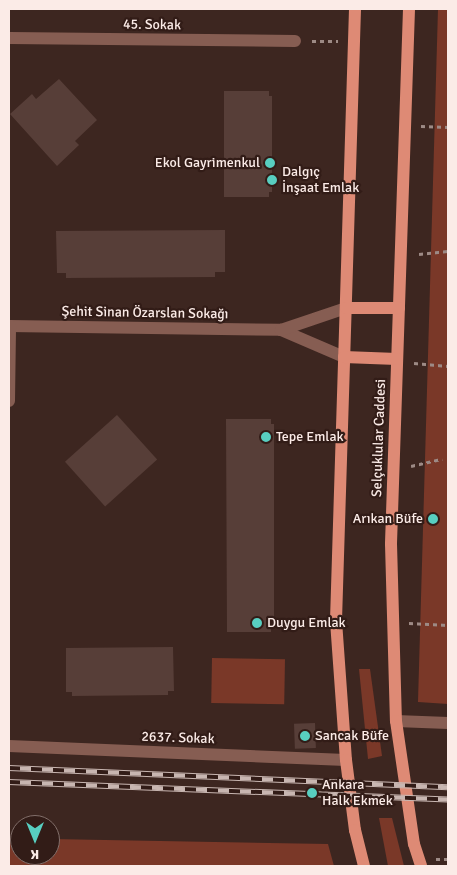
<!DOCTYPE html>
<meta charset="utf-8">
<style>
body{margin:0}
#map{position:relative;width:457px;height:875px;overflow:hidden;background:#3d2620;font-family:Signika,sans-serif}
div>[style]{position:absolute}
.green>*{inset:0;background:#7a3828;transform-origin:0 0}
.building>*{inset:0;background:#573e38;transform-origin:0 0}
.path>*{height:3px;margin-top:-1.5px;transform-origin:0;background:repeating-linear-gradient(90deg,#9d8a85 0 4px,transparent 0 8px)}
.minor>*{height:12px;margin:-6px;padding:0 6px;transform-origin:6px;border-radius:6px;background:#865d52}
.major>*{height:12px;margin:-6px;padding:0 6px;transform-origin:6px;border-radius:6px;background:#de8a75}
.rail>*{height:5.5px;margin-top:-2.75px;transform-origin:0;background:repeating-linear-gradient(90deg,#321c17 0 11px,#c8b6b1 0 22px);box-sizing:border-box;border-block:1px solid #c8b6b1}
.dots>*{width:14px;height:14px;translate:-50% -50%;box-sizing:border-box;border:2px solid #321c17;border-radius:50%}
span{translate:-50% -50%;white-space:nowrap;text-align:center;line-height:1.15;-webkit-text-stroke:4.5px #321c17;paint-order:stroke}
.street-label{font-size:14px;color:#fbebe7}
.poi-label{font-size:14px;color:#fbebe7}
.right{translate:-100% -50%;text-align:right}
.left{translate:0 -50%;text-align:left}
.frame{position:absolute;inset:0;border:10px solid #fbebe7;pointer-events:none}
.north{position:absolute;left:10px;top:815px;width:50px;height:50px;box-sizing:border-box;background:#321c17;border:1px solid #826f6a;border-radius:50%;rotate:180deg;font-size:14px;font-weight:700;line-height:20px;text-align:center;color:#fbebe7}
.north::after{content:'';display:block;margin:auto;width:18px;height:22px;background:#58cec0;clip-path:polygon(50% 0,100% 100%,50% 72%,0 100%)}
</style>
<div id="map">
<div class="green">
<div style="clip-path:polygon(438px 9px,448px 9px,448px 704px,418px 702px)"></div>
<div style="left:212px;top:658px;width:73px;height:45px;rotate:1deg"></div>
<div style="clip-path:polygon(359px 669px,370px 669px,382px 756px,368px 759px)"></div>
<div style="clip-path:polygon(379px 818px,392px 818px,404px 866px,388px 866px)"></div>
<div style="clip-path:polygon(9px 838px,20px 838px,20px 855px,50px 855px,50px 839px,328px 844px,334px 866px,9px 866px)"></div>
</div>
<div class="building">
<div style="clip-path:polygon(59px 79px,97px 120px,75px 141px,79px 145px,57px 166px,10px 114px,32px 94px,36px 99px)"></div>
<div style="clip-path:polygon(224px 91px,269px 91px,269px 96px,272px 96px,272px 192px,269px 192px,269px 197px,224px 197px)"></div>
<div style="clip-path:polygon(225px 230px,225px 272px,215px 272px,215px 277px,66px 278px,66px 273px,57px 273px,56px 231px)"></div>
<div style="left:117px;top:415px;width:60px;height:70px;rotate:48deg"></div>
<div style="clip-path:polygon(226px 419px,271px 419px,271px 424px,274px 424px,274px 627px,271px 627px,271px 632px,227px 632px)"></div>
<div style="clip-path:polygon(173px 647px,174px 691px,168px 691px,168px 695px,72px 696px,72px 692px,66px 692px,66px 648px)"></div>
<div style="left:315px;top:723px;width:25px;height:21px;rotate:88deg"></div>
</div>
<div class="path">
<div style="left:312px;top:41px;width:26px"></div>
<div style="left:421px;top:126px;width:27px;rotate:2deg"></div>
<div style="left:419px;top:254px;width:29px;rotate:-6deg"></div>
<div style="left:414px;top:363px;width:34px;rotate:5deg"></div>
<div style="left:411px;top:466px;width:32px;rotate:-13deg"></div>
<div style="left:409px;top:623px;width:39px;rotate:3deg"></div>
<div style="left:436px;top:859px;width:12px"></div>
</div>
<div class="minor">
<div style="left:9px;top:38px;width:286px;rotate:0.6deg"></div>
<div style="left:9px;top:326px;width:272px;rotate:0.8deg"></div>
<div style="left:344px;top:357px;width:69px;rotate:-156.8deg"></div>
<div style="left:281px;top:330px;width:69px;rotate:-18.7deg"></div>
<div style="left:9px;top:401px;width:75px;rotate:-89.2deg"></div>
<div style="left:396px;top:721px;width:52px;rotate:2.2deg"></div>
<div style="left:9px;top:746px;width:337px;rotate:2.4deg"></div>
</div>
<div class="major">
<div style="left:355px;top:9px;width:612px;rotate:91.78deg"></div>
<div style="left:336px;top:621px;width:139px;rotate:85.9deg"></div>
<div style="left:346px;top:760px;width:71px;rotate:82.7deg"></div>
<div style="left:355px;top:830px;width:37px;rotate:76deg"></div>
<div style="left:409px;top:9px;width:535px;rotate:91.93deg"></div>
<div style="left:391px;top:544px;width:177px;rotate:88.4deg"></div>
<div style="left:396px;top:721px;width:124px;rotate:81.7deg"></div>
<div style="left:414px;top:844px;width:23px;rotate:72deg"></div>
<div style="left:346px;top:308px;width:53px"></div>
<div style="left:344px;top:357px;width:53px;rotate:2.2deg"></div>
</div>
<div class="rail">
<div style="left:9px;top:768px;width:439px;rotate:2.5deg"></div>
<div style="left:9px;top:782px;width:439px;rotate:2.3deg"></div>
</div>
<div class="dots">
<div style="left:270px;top:163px;background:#58cec0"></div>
<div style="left:272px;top:180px;background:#58cec0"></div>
<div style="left:266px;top:437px;background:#58cec0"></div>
<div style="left:433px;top:519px;background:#58cec0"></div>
<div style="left:257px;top:623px;background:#58cec0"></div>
<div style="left:305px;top:736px;background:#58cec0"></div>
<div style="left:312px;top:793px;background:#58cec0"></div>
</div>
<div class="street-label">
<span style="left:152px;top:25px;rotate:1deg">45. Sokak</span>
<span style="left:145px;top:313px;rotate:1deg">Şehit Sinan Özarslan Sokağı</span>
<span style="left:379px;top:438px;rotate:-88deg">Selçuklular Caddesi</span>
<span style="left:178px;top:738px;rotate:2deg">2637. Sokak</span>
</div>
<div class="poi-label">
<span class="right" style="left:260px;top:163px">Ekol Gayrimenkul</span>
<span class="left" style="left:282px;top:180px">Dalgıç<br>İnşaat Emlak</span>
<span class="left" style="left:276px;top:437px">Tepe Emlak</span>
<span class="right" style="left:423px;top:519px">Arıkan Büfe</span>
<span class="left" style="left:267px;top:623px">Duygu Emlak</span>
<span class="left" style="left:315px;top:736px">Sancak Büfe</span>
<span class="left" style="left:322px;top:793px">Ankara<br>Halk Ekmek</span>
</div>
<div class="frame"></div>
<div class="north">K</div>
</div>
